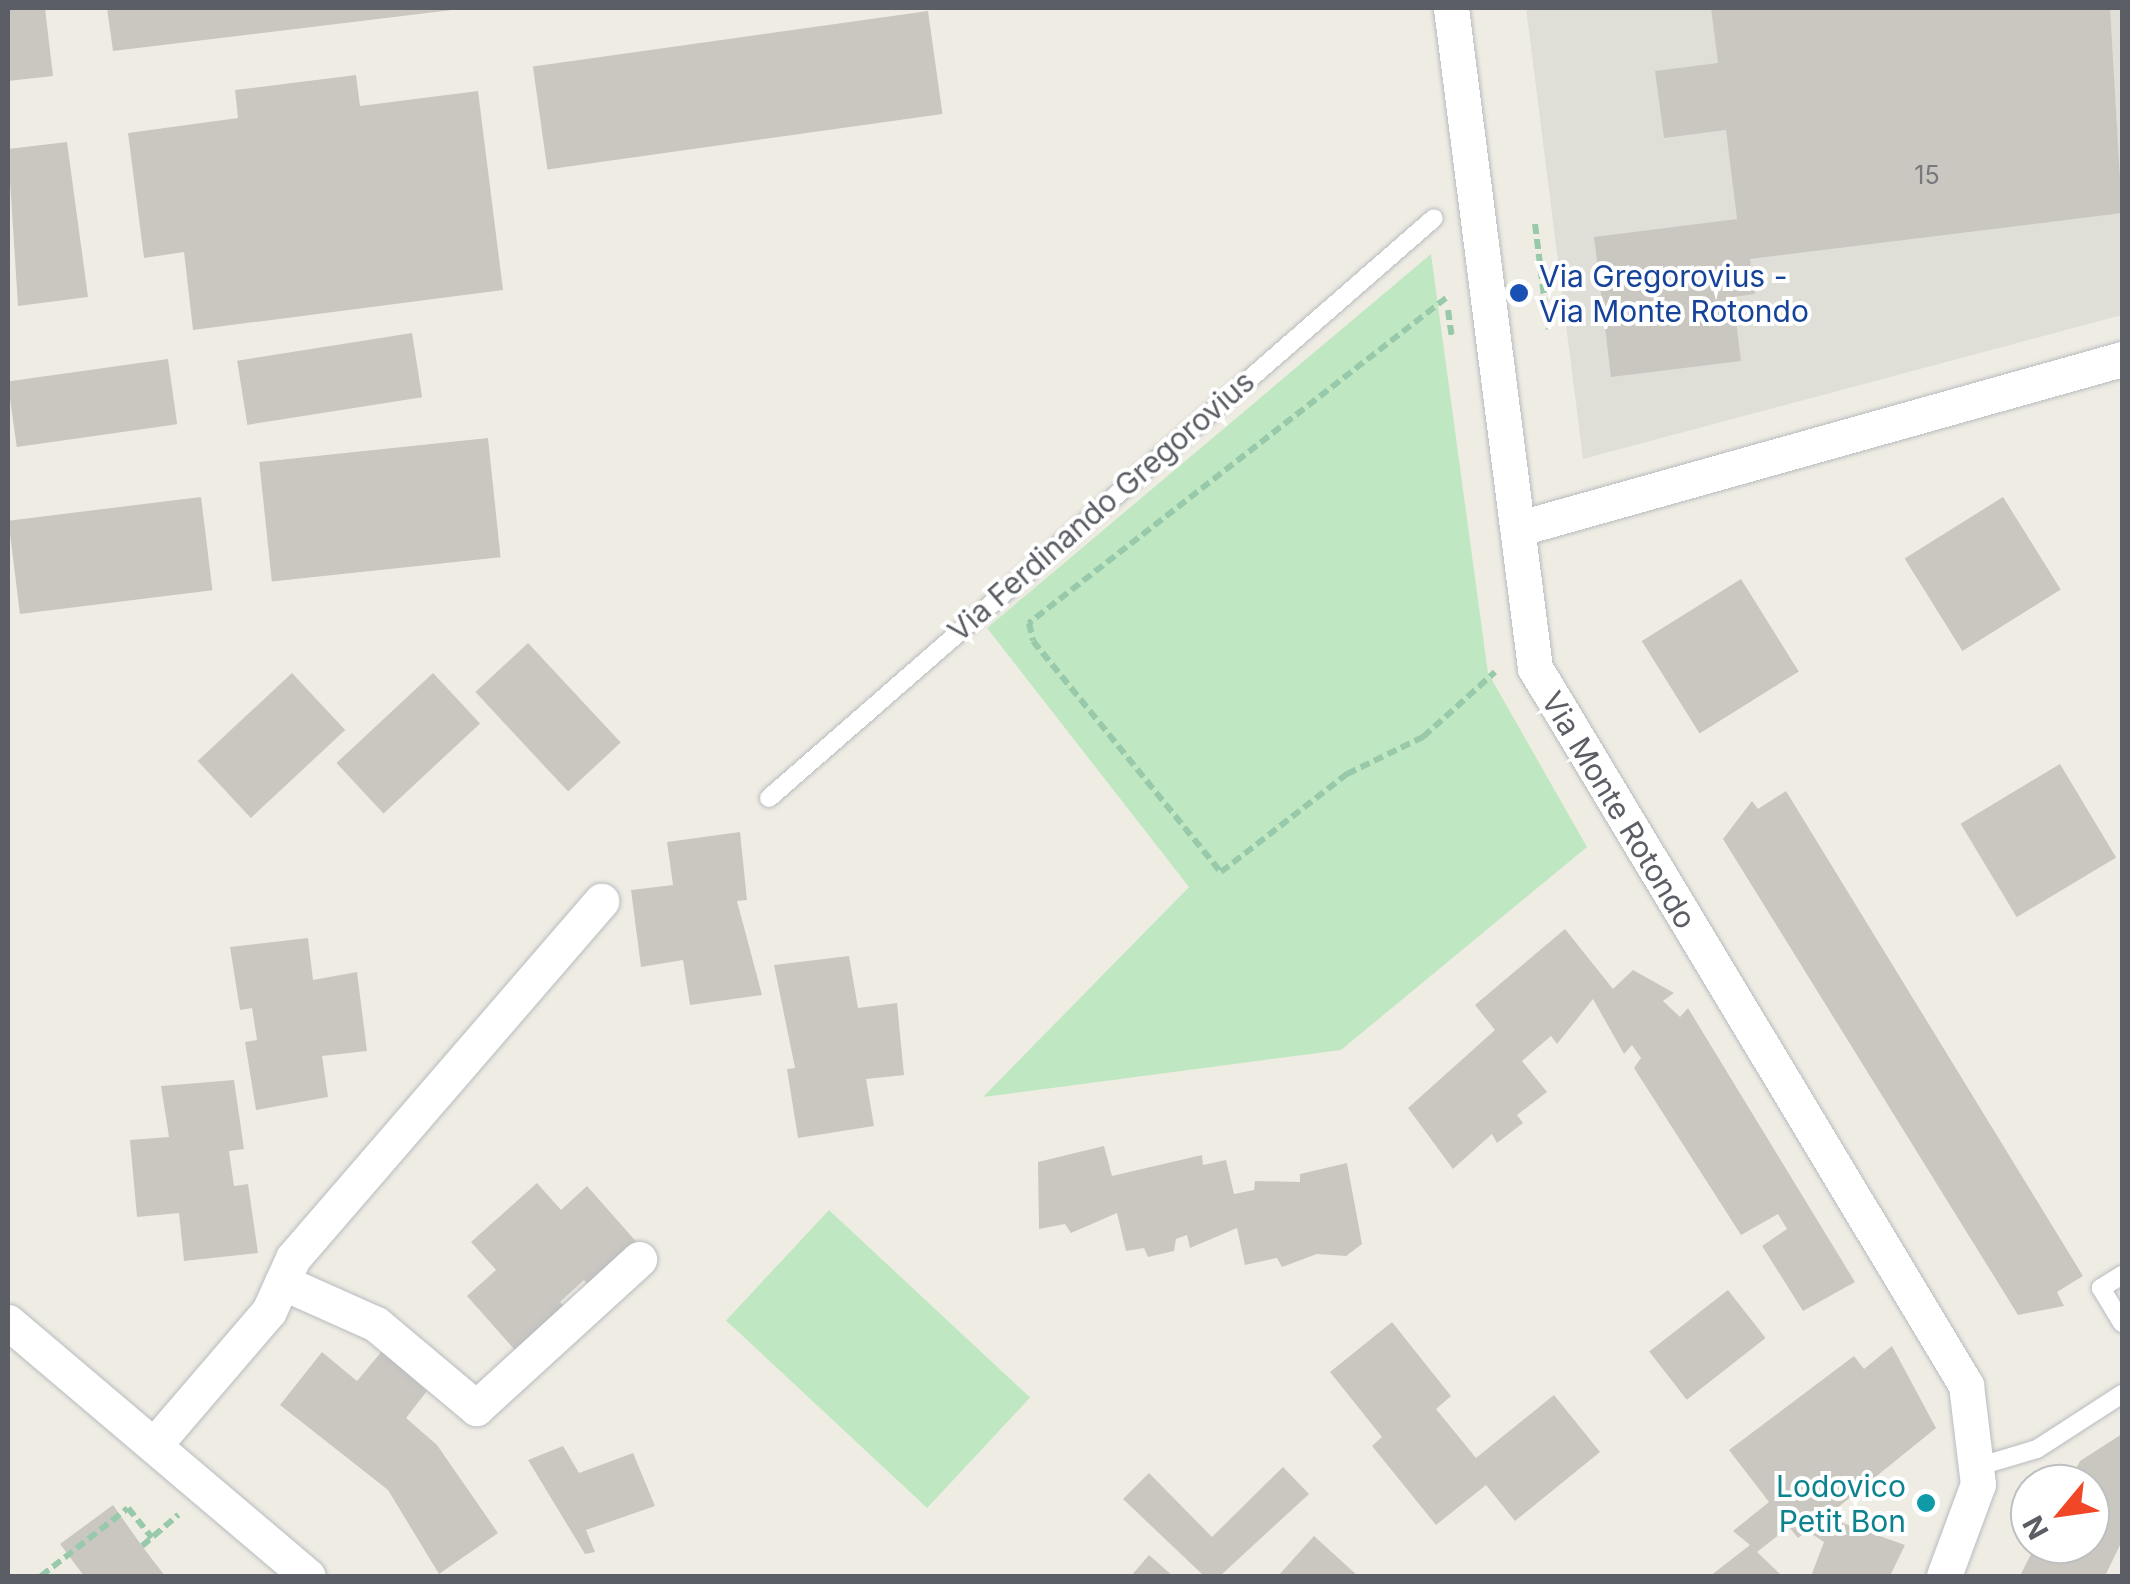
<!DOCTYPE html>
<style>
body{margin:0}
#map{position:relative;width:2130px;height:1584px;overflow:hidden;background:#efede3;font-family:Inter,sans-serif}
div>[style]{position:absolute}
.industrial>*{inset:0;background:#dfdfd8}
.green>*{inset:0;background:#bfe8c2;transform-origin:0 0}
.building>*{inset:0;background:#cac7c1;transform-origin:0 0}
.path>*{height:6px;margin-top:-3px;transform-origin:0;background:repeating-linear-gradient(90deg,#97c9aa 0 10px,transparent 0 15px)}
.roads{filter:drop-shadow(0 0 2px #b8bbc0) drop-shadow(0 0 2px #b8bbc0)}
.service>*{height:18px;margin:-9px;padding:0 9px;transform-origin:9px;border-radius:9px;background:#fff}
.minor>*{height:35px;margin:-17.5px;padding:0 17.5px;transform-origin:17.5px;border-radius:17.5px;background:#fff}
.dots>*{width:28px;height:28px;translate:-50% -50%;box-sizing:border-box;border:5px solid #fff;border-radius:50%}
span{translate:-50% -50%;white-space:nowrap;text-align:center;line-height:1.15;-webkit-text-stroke:8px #fff;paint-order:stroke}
.number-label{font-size:25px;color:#77797c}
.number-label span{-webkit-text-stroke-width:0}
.transit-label{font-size:30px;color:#164399}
.left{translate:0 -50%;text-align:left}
.street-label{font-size:30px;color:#5b5f65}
.culture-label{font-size:30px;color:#0d838f}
.right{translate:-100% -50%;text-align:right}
.frame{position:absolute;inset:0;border:10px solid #5b5f65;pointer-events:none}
.north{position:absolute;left:2010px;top:1464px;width:100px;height:100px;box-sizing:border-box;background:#fff;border:2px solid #bdbfc1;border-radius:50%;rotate:241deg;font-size:28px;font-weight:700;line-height:40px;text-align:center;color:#5b5f65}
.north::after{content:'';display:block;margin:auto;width:35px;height:45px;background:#f14727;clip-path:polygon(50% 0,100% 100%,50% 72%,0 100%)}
</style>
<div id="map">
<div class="industrial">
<div style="clip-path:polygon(1526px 8px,2122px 8px,2122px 315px,1583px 459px)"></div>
</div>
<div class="green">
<div style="clip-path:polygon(1431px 254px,1488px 673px,1587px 847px,1341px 1050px,983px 1097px,1189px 887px,987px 628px)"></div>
<div style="left:829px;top:1210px;width:275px;height:151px;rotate:43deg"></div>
</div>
<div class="building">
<div style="clip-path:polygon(8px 8px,45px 8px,53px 76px,8px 81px)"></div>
<div style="clip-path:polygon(107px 8px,452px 8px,452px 10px,113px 51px)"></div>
<div style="clip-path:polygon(1711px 8px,2110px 8px,2122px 213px,1750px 259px,1755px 294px,1733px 297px,1741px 361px,1611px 377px,1594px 237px,1737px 219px,1726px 130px,1664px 138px,1655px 71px,1718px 63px)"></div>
<div style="left:928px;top:11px;width:104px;height:399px;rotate:82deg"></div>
<div style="clip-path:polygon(356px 75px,360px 106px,478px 91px,503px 290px,193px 330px,184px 252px,144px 258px,128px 133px,238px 118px,235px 90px)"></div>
<div style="clip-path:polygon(67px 142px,88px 297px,18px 306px,8px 149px)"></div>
<div style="left:412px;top:333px;width:65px;height:177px;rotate:81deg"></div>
<div style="left:168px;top:359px;width:66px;height:162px;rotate:82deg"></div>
<div style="left:488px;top:438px;width:120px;height:230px;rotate:84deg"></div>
<div style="left:201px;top:497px;width:94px;height:194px;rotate:83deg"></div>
<div style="left:2003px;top:497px;width:109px;height:116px;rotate:58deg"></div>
<div style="left:1741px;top:579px;width:109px;height:117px;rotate:58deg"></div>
<div style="left:528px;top:643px;width:136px;height:72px;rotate:47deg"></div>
<div style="left:292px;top:673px;width:78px;height:129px;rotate:47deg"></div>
<div style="left:433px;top:673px;width:69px;height:132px;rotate:47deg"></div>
<div style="left:2060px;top:764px;width:109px;height:116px;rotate:59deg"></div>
<div style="clip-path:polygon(1786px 791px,2083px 1276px,2057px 1292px,2064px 1306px,2018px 1315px,1723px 839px,1752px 801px,1758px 809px)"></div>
<div style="clip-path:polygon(740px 832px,747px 900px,737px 901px,762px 995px,690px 1005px,683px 960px,641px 967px,631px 890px,673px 885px,667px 842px)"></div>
<div style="clip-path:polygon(1565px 929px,1613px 989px,1633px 970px,1674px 993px,1663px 1001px,1680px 1017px,1688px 1008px,1855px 1282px,1803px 1311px,1762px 1246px,1787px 1229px,1778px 1214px,1741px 1235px,1634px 1068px,1641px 1058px,1632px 1045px,1624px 1054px,1593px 999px,1557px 1044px,1551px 1036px,1522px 1061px,1547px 1092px,1517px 1115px,1523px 1123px,1497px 1143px,1492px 1134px,1453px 1169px,1408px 1108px,1495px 1030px,1475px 1005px)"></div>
<div style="clip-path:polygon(308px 938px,313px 980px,357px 972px,367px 1051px,322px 1056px,328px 1097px,256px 1110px,245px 1042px,257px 1040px,252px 1008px,240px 1010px,230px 947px)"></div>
<div style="clip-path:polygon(849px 956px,858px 1008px,897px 1003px,904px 1075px,866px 1079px,874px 1126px,798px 1138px,787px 1069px,795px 1068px,774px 965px)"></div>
<div style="clip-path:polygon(234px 1080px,244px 1149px,229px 1151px,234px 1186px,248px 1184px,258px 1253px,184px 1261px,179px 1213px,137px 1217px,130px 1140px,169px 1137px,161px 1086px)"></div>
<div style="clip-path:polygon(1104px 1146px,1112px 1176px,1202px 1155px,1203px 1165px,1226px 1160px,1234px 1194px,1254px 1190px,1255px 1181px,1300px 1182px,1300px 1174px,1347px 1163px,1362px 1244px,1346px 1256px,1317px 1254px,1282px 1267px,1277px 1258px,1245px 1265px,1237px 1228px,1190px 1248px,1187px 1235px,1176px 1239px,1174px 1251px,1148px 1257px,1144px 1248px,1126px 1251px,1117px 1213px,1071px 1233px,1065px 1224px,1039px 1229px,1038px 1162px)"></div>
<div style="clip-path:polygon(537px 1183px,561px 1210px,587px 1186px,640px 1246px,592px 1289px,584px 1280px,560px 1302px,572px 1315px,523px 1359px,467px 1296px,496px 1270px,471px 1242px)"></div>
<div style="left:1728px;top:1290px;width:61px;height:100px;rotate:52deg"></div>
<div style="clip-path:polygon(1392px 1322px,1451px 1396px,1436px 1409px,1476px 1458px,1554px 1395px,1600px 1452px,1515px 1521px,1486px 1485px,1436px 1525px,1372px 1446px,1382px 1437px,1330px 1372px)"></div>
<div style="clip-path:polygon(1892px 1346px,1936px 1428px,1826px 1517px,1905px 1545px,1890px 1576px,1811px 1576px,1824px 1542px,1807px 1531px,1798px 1538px,1789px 1527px,1757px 1552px,1782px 1576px,1710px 1576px,1750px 1545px,1733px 1531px,1769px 1502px,1729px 1450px,1854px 1356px,1864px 1369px)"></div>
<div style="clip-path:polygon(382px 1351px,427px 1391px,406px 1418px,437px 1445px,498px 1533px,439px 1574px,388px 1490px,280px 1405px,322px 1352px,357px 1381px)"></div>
<div style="clip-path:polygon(2122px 1434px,2122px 1541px,2105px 1576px,2020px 1576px,2036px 1544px,2090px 1544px,2090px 1484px,2068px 1484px,2080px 1461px)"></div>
<div style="clip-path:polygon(563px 1446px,579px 1473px,633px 1453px,655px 1506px,586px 1530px,595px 1552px,585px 1554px,528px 1460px)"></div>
<div style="clip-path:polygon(1283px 1467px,1309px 1494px,1220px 1576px,1204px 1576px,1123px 1499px,1149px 1473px,1212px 1537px)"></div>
<div style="clip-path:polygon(113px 1505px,142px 1546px,165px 1576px,84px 1576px,60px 1544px)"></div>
<div style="clip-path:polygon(1314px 1536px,1358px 1576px,1278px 1576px)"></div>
<div style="clip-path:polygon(1149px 1555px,1173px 1576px,1131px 1576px)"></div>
</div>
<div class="path">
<div style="left:1535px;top:224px;width:106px;rotate:82.9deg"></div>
<div style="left:1446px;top:298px;width:529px;rotate:142.07deg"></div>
<div style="left:1029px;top:623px;width:18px;rotate:77deg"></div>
<div style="left:1033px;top:641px;width:298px;rotate:50.9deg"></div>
<div style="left:1221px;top:872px;width:160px;rotate:-37.9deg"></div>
<div style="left:1347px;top:774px;width:85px;rotate:-26deg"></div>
<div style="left:1423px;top:737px;width:97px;rotate:-42.1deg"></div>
<div style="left:1448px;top:310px;width:29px;rotate:82deg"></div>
<div style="left:142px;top:1546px;width:48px;rotate:-40.7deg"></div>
<div style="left:41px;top:1576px;width:110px;rotate:-38deg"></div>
<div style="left:128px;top:1508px;width:38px;rotate:51deg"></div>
</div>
<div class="roads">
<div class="service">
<div style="left:769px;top:798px;width:882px;rotate:-41.09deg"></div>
<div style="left:2122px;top:1275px;width:25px;rotate:148deg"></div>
<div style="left:2101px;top:1288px;width:41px;rotate:59deg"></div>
<div style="left:1980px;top:1466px;width:59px;rotate:-16.6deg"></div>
<div style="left:2037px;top:1449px;width:101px;rotate:-32.9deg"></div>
</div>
<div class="minor">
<div style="left:1451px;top:8px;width:665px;rotate:82.75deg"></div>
<div style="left:1535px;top:668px;width:837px;rotate:58.99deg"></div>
<div style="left:1966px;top:1385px;width:100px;rotate:83.1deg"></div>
<div style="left:1978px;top:1484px;width:98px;rotate:110.3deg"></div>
<div style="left:1520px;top:528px;width:625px;rotate:-15.68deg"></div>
<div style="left:282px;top:1282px;width:103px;rotate:24.1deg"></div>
<div style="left:376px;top:1324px;width:131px;rotate:40deg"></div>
<div style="left:476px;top:1408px;width:221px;rotate:-42.4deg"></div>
<div style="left:8px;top:1322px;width:393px;rotate:40.3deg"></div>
<div style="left:155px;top:1444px;width:175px;rotate:-49.4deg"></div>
<div style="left:269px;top:1311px;width:58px;rotate:-65.6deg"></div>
<div style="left:293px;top:1258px;width:472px;rotate:-49.2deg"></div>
</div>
</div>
<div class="dots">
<div style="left:1519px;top:293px;background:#1a4fb4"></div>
<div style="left:1926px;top:1503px;background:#0f9aa8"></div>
</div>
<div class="number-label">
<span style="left:1927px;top:175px">15</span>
</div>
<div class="transit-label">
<span class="left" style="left:1539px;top:293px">Via Gregorovius -<br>Via Monte Rotondo</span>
</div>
<div class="street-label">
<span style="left:1101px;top:506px;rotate:-41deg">Via Ferdinando Gregorovius</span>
<span style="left:1619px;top:810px;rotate:59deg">Via Monte Rotondo</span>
</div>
<div class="culture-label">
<span class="right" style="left:1906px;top:1503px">Lodovico<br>Petit Bon</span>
</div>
<div class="frame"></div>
<div class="north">N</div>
</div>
